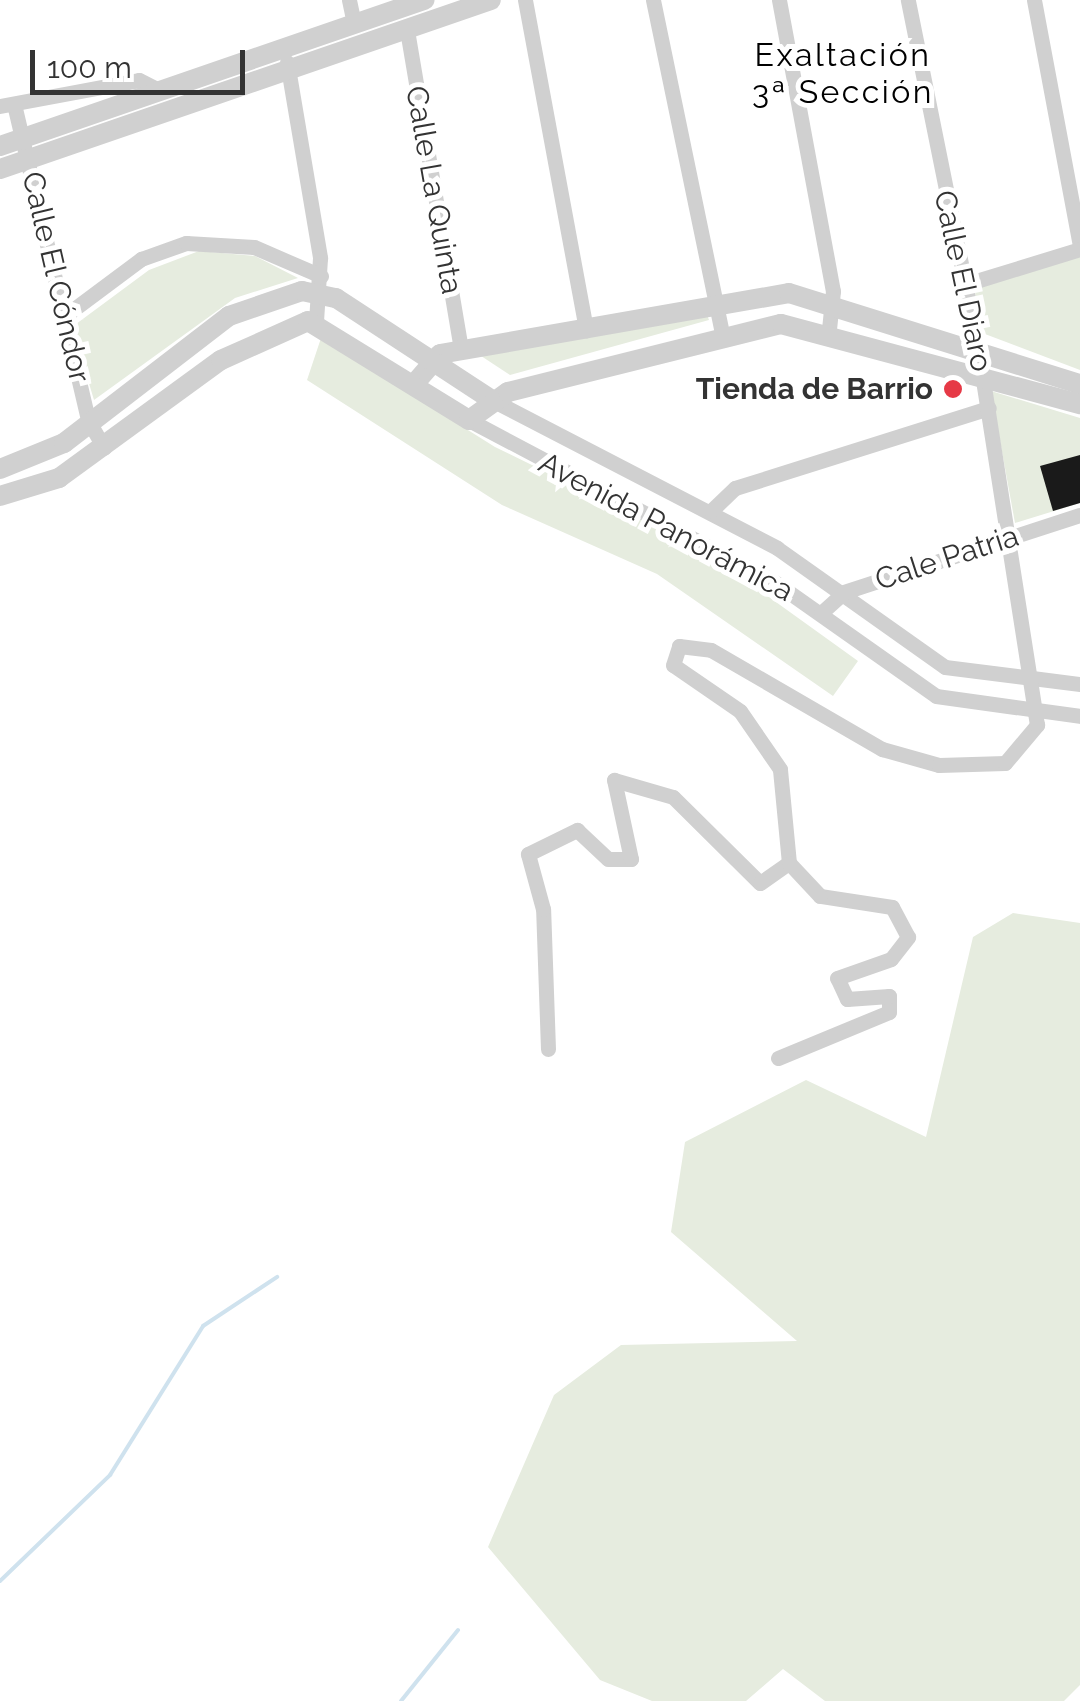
<!DOCTYPE html>
<meta charset="utf-8">
<style>
body{margin:0}
#map{position:relative;width:1080px;height:1701px;overflow:hidden;background:#fff;font-family:Raleway,sans-serif}
div>[style]{position:absolute}
.green>*{inset:0;background:#e6ecdf}
.stream>*{height:4px;margin:-2px;padding:0 2px;transform-origin:2px;border-radius:2px;background:#cfe2ee}
.building>*{inset:0;background:#1a1a1a}
.minor>*{height:15px;margin:-7.5px;padding:0 7.5px;transform-origin:7.5px;border-radius:7.5px;background:#d0d0d0}
.tertiary>*{height:20px;margin:-10px;padding:0 10px;transform-origin:10px;border-radius:10px;background:#d0d0d0}
.dots>*{width:28px;height:28px;translate:-50% -50%;box-sizing:border-box;border:5px solid #fff;border-radius:50%}
span{translate:-50% -50%;white-space:nowrap;text-align:center;line-height:1.15;-webkit-text-stroke:10px #fff;paint-order:stroke}
.street-label{font-size:30px;color:#333}
.poi-label{font-size:30px;color:#333;font-weight:700}
.right{translate:-100% -50%;text-align:right}
.neighbourhood-label{font-size:32px;color:#000;letter-spacing:2.5px}
.scale{position:absolute;left:30px;top:50px;width:215px;height:45px;box-sizing:border-box;border:5px solid #333;border-top:0;padding-left:12px;font-size:30px;line-height:35px;white-space:nowrap;color:#333;-webkit-text-stroke:8px #fff;paint-order:stroke}
</style>
<div id="map">
<div class="green">
<div style="clip-path:polygon(199px 251px,255px 256px,298px 278px,235px 298px,94px 400px,72px 327px,149px 270px)"></div>
<div style="clip-path:polygon(1080px 256px,1080px 370px,977px 331px,975px 288px)"></div>
<div style="clip-path:polygon(705px 309px,709px 320px,510px 375px,472px 350px)"></div>
<div style="clip-path:polygon(321px 338px,495px 447px,701px 548px,858px 661px,833px 696px,657px 574px,502px 505px,307px 380px)"></div>
<div style="clip-path:polygon(991px 391px,1080px 418px,1080px 503px,1015px 523px)"></div>
<div style="clip-path:polygon(1013px 913px,1080px 923px,1080px 1685px,1064px 1701px,825px 1701px,783px 1669px,746px 1701px,652px 1701px,600px 1680px,488px 1547px,554px 1395px,621px 1345px,797px 1341px,671px 1232px,685px 1142px,806px 1080px,926px 1137px,973px 937px)"></div>
</div>
<div class="stream">
<div style="left:0;top:1581px;width:153px;rotate:-43.9deg"></div>
<div style="left:110px;top:1475px;width:176px;rotate:-58deg"></div>
<div style="left:203px;top:1326px;width:89px;rotate:-33.5deg"></div>
<div style="left:401px;top:1701px;width:91px;rotate:-51.2deg"></div>
</div>
<div class="building">
<div style="clip-path:polygon(1080px 455px,1080px 503px,1053px 511px,1040px 466px)"></div>
</div>
<div class="minor">
<div style="left:349px;top:0;width:25px;rotate:78deg"></div>
<div style="left:525px;top:0;width:336px;rotate:79.5deg"></div>
<div style="left:653px;top:0;width:346px;rotate:78.3deg"></div>
<div style="left:779px;top:0;width:296px;rotate:79.5deg"></div>
<div style="left:833px;top:291px;width:39px;rotate:96deg"></div>
<div style="left:1034px;top:0;width:249px;rotate:79.4deg"></div>
<div style="left:407px;top:30px;width:325px;rotate:80.4deg"></div>
<div style="left:287px;top:62px;width:199px;rotate:80.4deg"></div>
<div style="left:320px;top:258px;width:64px;rotate:93.6deg"></div>
<div style="left:14px;top:104px;width:325px;rotate:76.8deg"></div>
<div style="left:88px;top:420px;width:32px;rotate:60deg"></div>
<div style="left:0;top:106px;width:141px;rotate:-10.6deg"></div>
<div style="left:139px;top:80px;width:22px;rotate:27deg"></div>
<div style="left:963px;top:285px;width:122px;rotate:-17.1deg"></div>
<div style="left:66px;top:315px;width:94px;rotate:-36.7deg"></div>
<div style="left:141px;top:259px;width:48px;rotate:-19.6deg"></div>
<div style="left:186px;top:243px;width:68px;rotate:3.4deg"></div>
<div style="left:254px;top:247px;width:73px;rotate:23.4deg"></div>
<div style="left:492px;top:400px;width:321px;rotate:27.4deg"></div>
<div style="left:777px;top:548px;width:206px;rotate:35.3deg"></div>
<div style="left:945px;top:667px;width:136px;rotate:7.2deg"></div>
<div style="left:469px;top:420px;width:344px;rotate:27.9deg"></div>
<div style="left:773px;top:581px;width:199px;rotate:35.2deg"></div>
<div style="left:936px;top:696px;width:145px;rotate:7.9deg"></div>
<div style="left:711px;top:511px;width:33px;rotate:-44deg"></div>
<div style="left:735px;top:488px;width:266px;rotate:-17.5deg"></div>
<div style="left:821px;top:613px;width:31px;rotate:-42deg"></div>
<div style="left:844px;top:592px;width:248px;rotate:-18.1deg"></div>
<div style="left:548px;top:1049px;width:140px;rotate:-92deg"></div>
<div style="left:543px;top:909px;width:57px;rotate:-105.3deg"></div>
<div style="left:528px;top:854px;width:55px;rotate:-26.1deg"></div>
<div style="left:577px;top:830px;width:42px;rotate:43.1deg"></div>
<div style="left:608px;top:859px;width:23px"></div>
<div style="left:631px;top:859px;width:81px;rotate:-102.1deg"></div>
<div style="left:614px;top:780px;width:61px;rotate:16.1deg"></div>
<div style="left:673px;top:797px;width:122px;rotate:44.7deg"></div>
<div style="left:760px;top:883px;width:35px;rotate:-35deg"></div>
<div style="left:789px;top:863px;width:94px;rotate:-95.5deg"></div>
<div style="left:780px;top:769px;width:70px;rotate:-124.6deg"></div>
<div style="left:740px;top:711px;width:81px;rotate:-145.5deg"></div>
<div style="left:673px;top:665px;width:20px;rotate:-72deg"></div>
<div style="left:679px;top:646px;width:32px;rotate:7deg"></div>
<div style="left:711px;top:650px;width:198px;rotate:30.1deg"></div>
<div style="left:882px;top:749px;width:59px;rotate:15.7deg"></div>
<div style="left:939px;top:765px;width:66px;rotate:-1.7deg"></div>
<div style="left:1005px;top:763px;width:50px;rotate:-49.9deg"></div>
<div style="left:1037px;top:725px;width:376px;rotate:-98.9deg"></div>
<div style="left:979px;top:353px;width:360px;rotate:-101.4deg"></div>
<div style="left:778px;top:1058px;width:120px;rotate:-22.5deg"></div>
<div style="left:889px;top:1012px;width:16px;rotate:-90deg"></div>
<div style="left:889px;top:996px;width:42px;rotate:175.9deg"></div>
<div style="left:847px;top:999px;width:23px;rotate:-115deg"></div>
<div style="left:837px;top:978px;width:57px;rotate:-19.4deg"></div>
<div style="left:891px;top:959px;width:28px;rotate:-52deg"></div>
<div style="left:908px;top:937px;width:34px;rotate:-118deg"></div>
<div style="left:892px;top:907px;width:73px;rotate:-171.3deg"></div>
<div style="left:820px;top:896px;width:45px;rotate:-133.2deg"></div>
</div>
<div class="tertiary">
<div style="left:0;top:146px;width:449px;rotate:-19deg"></div>
<div style="left:0;top:169px;width:519px;rotate:-18.99deg"></div>
<div style="left:415px;top:383px;width:38px;rotate:-49deg"></div>
<div style="left:440px;top:354px;width:354px;rotate:-9.9deg"></div>
<div style="left:789px;top:293px;width:305px;rotate:17.4deg"></div>
<div style="left:0;top:469px;width:69px;rotate:-22.1deg"></div>
<div style="left:64px;top:443px;width:208px;rotate:-37.6deg"></div>
<div style="left:229px;top:316px;width:77px;rotate:-18.9deg"></div>
<div style="left:302px;top:291px;width:35px;rotate:12deg"></div>
<div style="left:336px;top:298px;width:186px;rotate:33.2deg"></div>
<div style="left:0;top:496px;width:62px;rotate:-17deg"></div>
<div style="left:59px;top:478px;width:200px;rotate:-36.1deg"></div>
<div style="left:221px;top:360px;width:95px;rotate:-24.1deg"></div>
<div style="left:308px;top:321px;width:189px;rotate:31.6deg"></div>
<div style="left:469px;top:420px;width:48px;rotate:-35.7deg"></div>
<div style="left:508px;top:392px;width:281px;rotate:-14deg"></div>
<div style="left:781px;top:324px;width:310px;rotate:15deg"></div>
</div>
<div class="dots">
<div style="left:953px;top:389px;background:#e63946"></div>
</div>
<div class="street-label">
<span style="left:434px;top:190px;rotate:80deg">Calle La Quinta</span>
<span style="left:56px;top:277px;rotate:77deg">Calle El Cóndor</span>
<span style="left:963px;top:281px;rotate:78deg">Calle El Diaro</span>
<span style="left:666px;top:527px;rotate:28deg">Avenida Panorámica</span>
<span style="left:947px;top:558px;rotate:-18deg">Cale Patria</span>
</div>
<div class="poi-label">
<span class="right" style="left:933px;top:389px">Tienda de Barrio</span>
</div>
<div class="neighbourhood-label">
<span style="left:843px;top:74px">Exaltación<br>3ª Sección</span>
</div>
<div class="scale">100 m</div>
</div>
